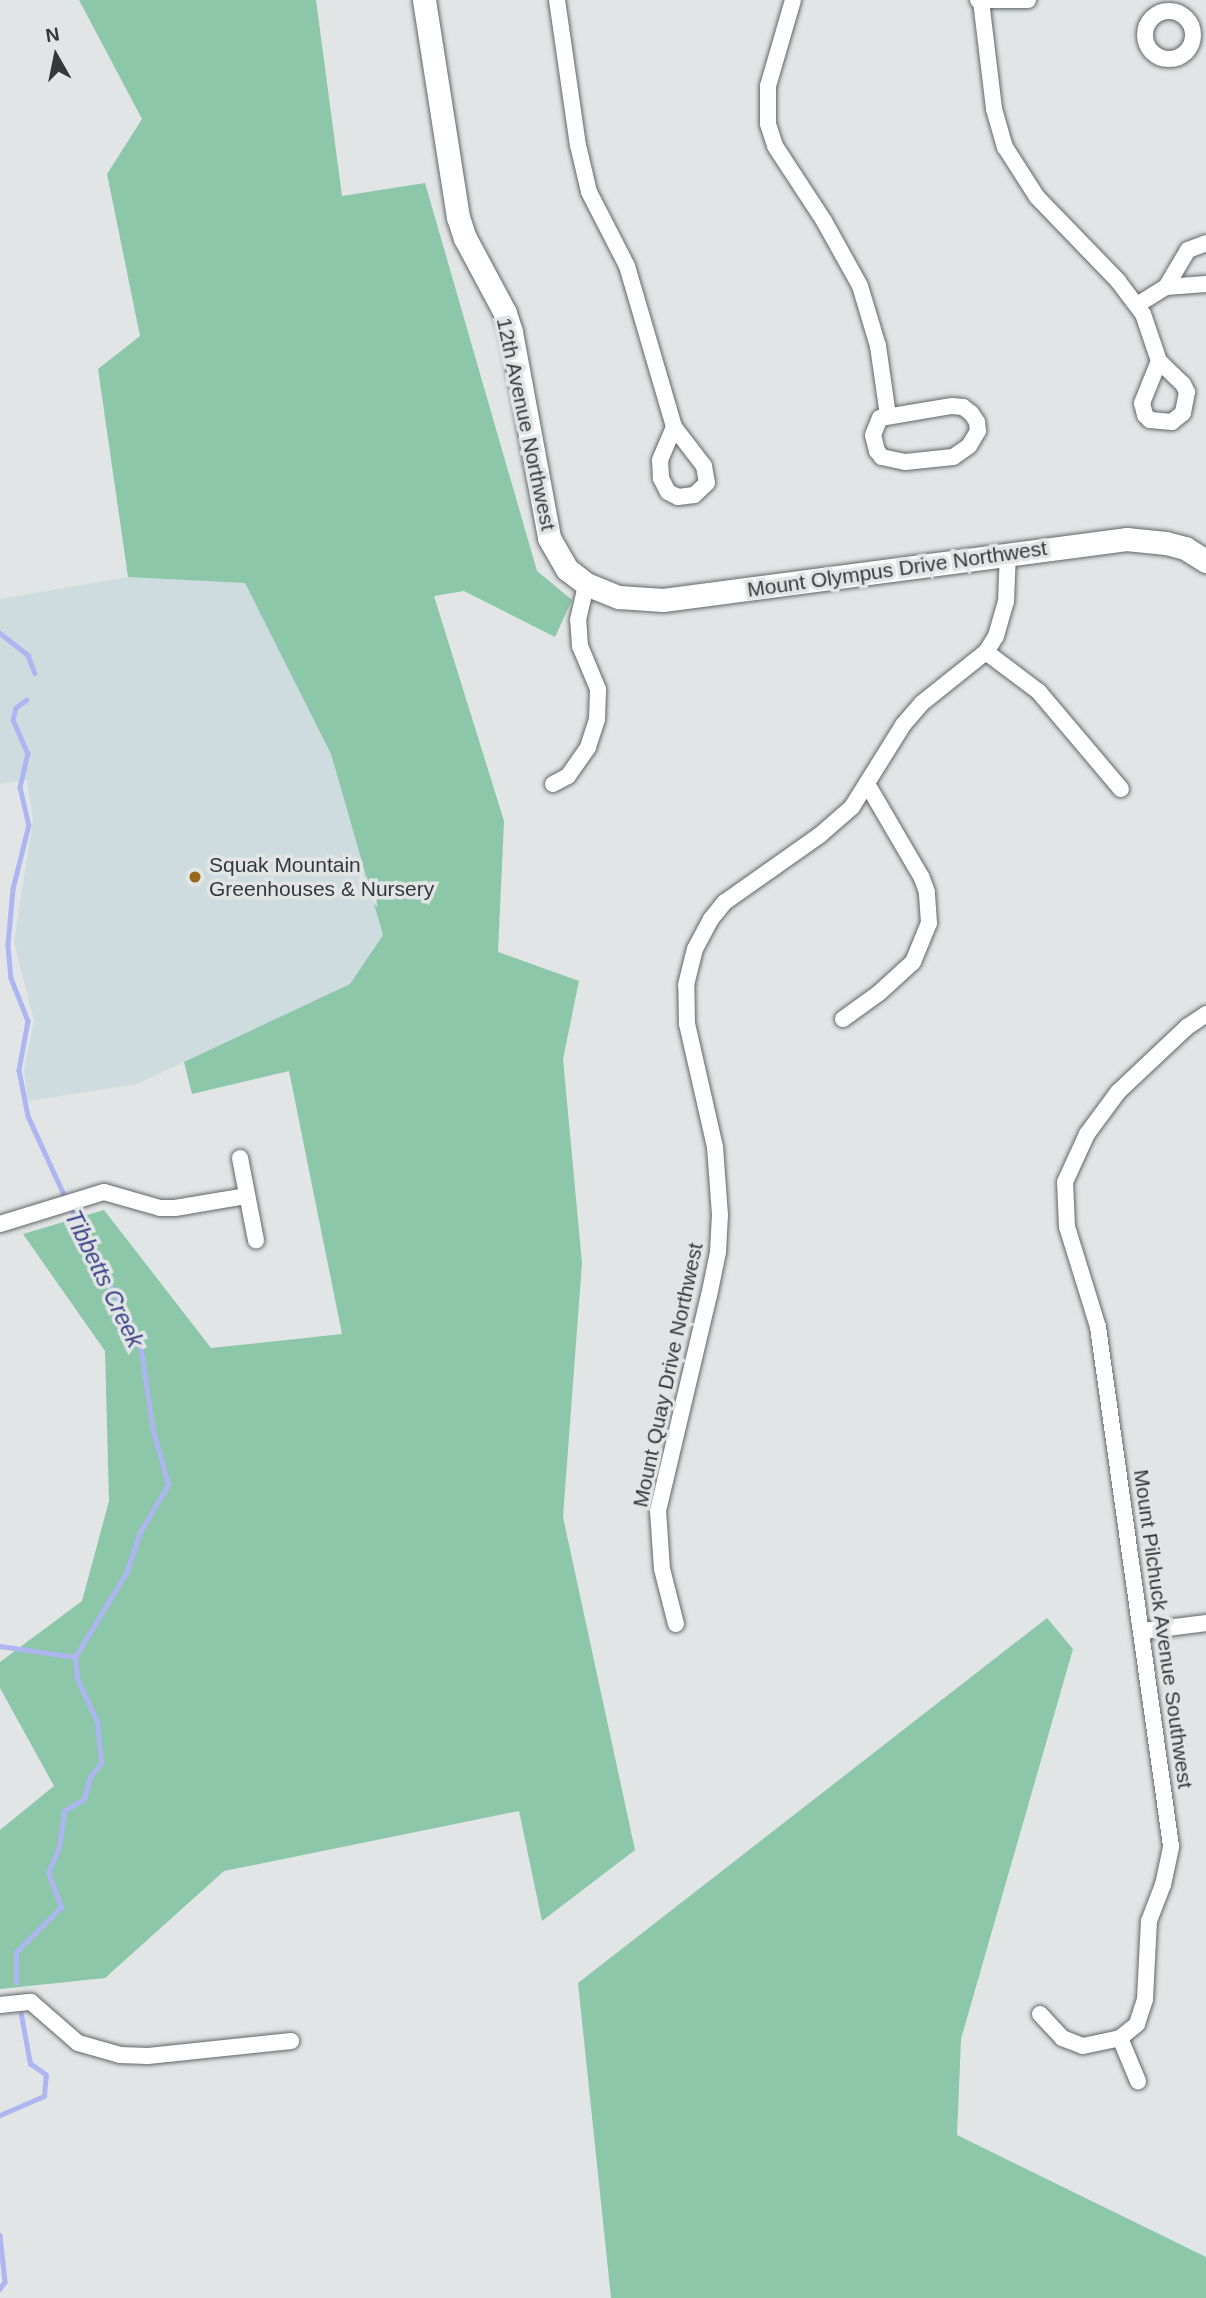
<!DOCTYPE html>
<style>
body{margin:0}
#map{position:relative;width:1206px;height:2298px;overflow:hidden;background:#e1e5e6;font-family:Arial,sans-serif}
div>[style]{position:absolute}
.built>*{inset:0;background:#cedbdf}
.green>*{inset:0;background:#8bc7a8}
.stream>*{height:4.5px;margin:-2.25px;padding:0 2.25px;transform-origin:2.25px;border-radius:2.25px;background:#adb6f1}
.roads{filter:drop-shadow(0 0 2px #626667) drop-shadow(0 0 2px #626667)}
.street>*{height:16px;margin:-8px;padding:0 8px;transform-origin:8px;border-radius:8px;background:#fff}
.street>.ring{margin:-8px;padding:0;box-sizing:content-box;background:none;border:16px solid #fff;border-radius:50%}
.secondary>*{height:23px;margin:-11.5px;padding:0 11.5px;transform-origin:11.5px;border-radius:11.5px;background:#fff}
.dots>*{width:19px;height:19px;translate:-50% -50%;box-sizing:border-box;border:4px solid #e1e5e6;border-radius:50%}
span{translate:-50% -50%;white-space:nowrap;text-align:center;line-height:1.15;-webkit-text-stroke:7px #e1e5e6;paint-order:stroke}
.street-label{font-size:21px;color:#373839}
.poi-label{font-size:21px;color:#373839}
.left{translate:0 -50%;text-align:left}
.water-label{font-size:23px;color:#3d4288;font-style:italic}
.north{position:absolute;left:21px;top:21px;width:70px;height:70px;-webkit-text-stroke:5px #e1e5e6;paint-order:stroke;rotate:351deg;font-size:19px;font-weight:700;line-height:28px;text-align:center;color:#373839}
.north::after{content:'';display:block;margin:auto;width:24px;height:32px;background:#373839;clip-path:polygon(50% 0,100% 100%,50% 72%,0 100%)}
</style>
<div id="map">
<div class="built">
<div style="clip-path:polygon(128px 577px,245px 582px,331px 754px,383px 935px,350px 984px,137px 1084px,28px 1101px,24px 1070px,34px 1021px,14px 942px,33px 820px,27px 780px,0 784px,0 599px)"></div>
</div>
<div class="green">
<div style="clip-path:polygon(79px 0,316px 0,342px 196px,425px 183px,537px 571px,572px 600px,555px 637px,464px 591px,434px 596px,504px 821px,498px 952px,579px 981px,563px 1059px,582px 1263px,563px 1517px,635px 1850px,542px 1921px,519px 1811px,224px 1871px,105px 1978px,0 1989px,0 1830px,54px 1786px,0 1688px,0 1662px,82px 1601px,109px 1501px,105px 1351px,23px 1234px,104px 1210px,211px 1348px,342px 1334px,289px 1071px,192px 1094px,184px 1062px,350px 984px,383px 935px,331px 754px,245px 583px,128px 577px,98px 369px,140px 336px,107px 174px,142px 119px)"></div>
<div style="clip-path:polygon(1047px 1618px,1073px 1649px,961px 2039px,957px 2135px,1206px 2257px,1206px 2298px,611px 2298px,578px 1983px)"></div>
</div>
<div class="stream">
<div style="left:0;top:633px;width:36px;rotate:38deg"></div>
<div style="left:28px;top:655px;width:19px;rotate:69deg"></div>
<div style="left:27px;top:700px;width:14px;rotate:144deg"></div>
<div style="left:16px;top:708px;width:12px;rotate:104deg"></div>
<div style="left:13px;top:720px;width:36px;rotate:66deg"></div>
<div style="left:28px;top:753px;width:35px;rotate:103deg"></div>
<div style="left:20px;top:787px;width:39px;rotate:77deg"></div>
<div style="left:29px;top:825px;width:66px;rotate:104deg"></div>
<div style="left:13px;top:889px;width:56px;rotate:95.1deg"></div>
<div style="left:8px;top:945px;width:33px;rotate:85deg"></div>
<div style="left:11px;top:978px;width:46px;rotate:68.4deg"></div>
<div style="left:28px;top:1021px;width:50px;rotate:100.4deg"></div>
<div style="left:19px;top:1070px;width:47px;rotate:78.9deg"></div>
<div style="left:28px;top:1116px;width:91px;rotate:65.4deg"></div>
<div style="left:0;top:1646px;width:76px;rotate:8.3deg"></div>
<div style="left:16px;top:1983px;width:31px;rotate:-90deg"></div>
<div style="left:16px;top:1952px;width:64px;rotate:-45deg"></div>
<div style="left:61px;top:1907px;width:36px;rotate:-111deg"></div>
<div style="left:48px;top:1873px;width:28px;rotate:-67deg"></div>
<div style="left:59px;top:1847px;width:36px;rotate:-82deg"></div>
<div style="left:64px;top:1811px;width:23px;rotate:-31deg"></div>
<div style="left:84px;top:1799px;width:23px;rotate:-75deg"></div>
<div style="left:90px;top:1777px;width:18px;rotate:-52deg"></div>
<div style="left:101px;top:1763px;width:41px;rotate:-95.6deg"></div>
<div style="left:97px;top:1722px;width:47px;rotate:-114.9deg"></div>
<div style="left:77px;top:1679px;width:22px;rotate:-95deg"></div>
<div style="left:75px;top:1657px;width:98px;rotate:-58.7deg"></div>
<div style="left:126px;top:1573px;width:43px;rotate:-71.1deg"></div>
<div style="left:140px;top:1532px;width:55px;rotate:-59.2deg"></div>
<div style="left:168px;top:1485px;width:56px;rotate:-105.5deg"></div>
<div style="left:153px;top:1431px;width:87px;rotate:-98.6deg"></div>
<div style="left:140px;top:1345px;width:155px;rotate:-116.9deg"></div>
<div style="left:0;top:2115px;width:48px;rotate:-23.4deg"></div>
<div style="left:44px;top:2096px;width:21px;rotate:-85deg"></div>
<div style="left:46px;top:2075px;width:19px;rotate:-145deg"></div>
<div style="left:30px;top:2064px;width:50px;rotate:-100.4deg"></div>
<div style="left:0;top:2235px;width:47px;rotate:83.9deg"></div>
<div style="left:5px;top:2282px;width:9px;rotate:126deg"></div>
</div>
<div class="roads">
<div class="street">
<div style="left:557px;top:0;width:147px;rotate:81.8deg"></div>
<div style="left:578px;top:145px;width:48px;rotate:76.8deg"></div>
<div style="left:589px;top:192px;width:83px;rotate:62.8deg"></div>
<div style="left:627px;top:266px;width:168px;rotate:73.7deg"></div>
<div style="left:674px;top:427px;width:49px;rotate:52.4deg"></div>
<div style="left:704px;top:466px;width:17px;rotate:80deg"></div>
<div style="left:707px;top:483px;width:18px;rotate:137deg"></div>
<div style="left:694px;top:495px;width:16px;rotate:173deg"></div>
<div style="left:678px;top:497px;width:11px;rotate:-153deg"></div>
<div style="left:668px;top:492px;width:16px;rotate:-117deg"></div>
<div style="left:661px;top:478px;width:18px;rotate:-93deg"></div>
<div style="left:660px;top:460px;width:36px;rotate:-67deg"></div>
<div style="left:793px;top:0;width:90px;rotate:106.2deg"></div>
<div style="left:768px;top:86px;width:38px;rotate:90deg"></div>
<div style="left:768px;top:124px;width:23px;rotate:72deg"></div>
<div style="left:775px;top:146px;width:90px;rotate:56.8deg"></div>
<div style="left:824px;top:221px;width:74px;rotate:61deg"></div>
<div style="left:860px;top:286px;width:63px;rotate:73.3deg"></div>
<div style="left:878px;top:346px;width:70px;rotate:81.8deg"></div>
<div style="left:978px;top:0;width:50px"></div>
<div style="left:981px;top:1px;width:109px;rotate:83.1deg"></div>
<div style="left:994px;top:109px;width:40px;rotate:74deg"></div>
<div style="left:1005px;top:147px;width:59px;rotate:57.4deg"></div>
<div style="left:1037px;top:197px;width:117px;rotate:46deg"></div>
<div style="left:1118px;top:281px;width:41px;rotate:52.9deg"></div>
<div style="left:1143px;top:314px;width:50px;rotate:71.2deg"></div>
<div style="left:1159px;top:361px;width:33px;rotate:44deg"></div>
<div style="left:1183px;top:384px;width:9px;rotate:63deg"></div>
<div style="left:1187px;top:392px;width:21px;rotate:101deg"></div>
<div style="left:1183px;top:413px;width:14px;rotate:141deg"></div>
<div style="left:1172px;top:422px;width:22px;rotate:-175deg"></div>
<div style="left:1150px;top:420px;width:7px;rotate:-135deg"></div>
<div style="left:1145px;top:415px;width:12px;rotate:-104deg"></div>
<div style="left:1142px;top:403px;width:45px;rotate:-68deg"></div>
<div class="ring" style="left:1145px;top:11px;width:32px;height:32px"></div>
<div style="left:1166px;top:287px;width:43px;rotate:-59.3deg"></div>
<div style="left:1188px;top:250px;width:19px;rotate:-21deg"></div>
<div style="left:1137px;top:305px;width:34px;rotate:-32deg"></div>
<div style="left:1166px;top:287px;width:40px;rotate:-4.3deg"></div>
<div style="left:952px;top:406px;width:11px;rotate:5deg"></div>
<div style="left:963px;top:407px;width:10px;rotate:37deg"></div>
<div style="left:971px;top:413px;width:11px;rotate:56deg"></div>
<div style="left:977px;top:422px;width:9px;rotate:84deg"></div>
<div style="left:978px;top:431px;width:17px;rotate:121deg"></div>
<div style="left:969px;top:446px;width:19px;rotate:145deg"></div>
<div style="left:953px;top:457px;width:48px;rotate:174.1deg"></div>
<div style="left:905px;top:462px;width:24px;rotate:-168deg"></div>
<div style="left:882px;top:457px;width:8px;rotate:-130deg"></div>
<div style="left:877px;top:451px;width:16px;rotate:-104deg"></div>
<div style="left:873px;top:435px;width:18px;rotate:-68deg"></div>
<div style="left:880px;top:418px;width:73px;rotate:-9.5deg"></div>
<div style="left:986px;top:652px;width:66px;rotate:37deg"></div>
<div style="left:1039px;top:692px;width:127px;rotate:49.8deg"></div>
<div style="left:553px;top:784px;width:17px;rotate:-28deg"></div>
<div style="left:568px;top:776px;width:35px;rotate:-55deg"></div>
<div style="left:588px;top:747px;width:29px;rotate:-72deg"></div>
<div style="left:597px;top:719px;width:30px;rotate:-88deg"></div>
<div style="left:598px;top:689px;width:47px;rotate:-112.7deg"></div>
<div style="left:580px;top:646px;width:26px;rotate:-94deg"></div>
<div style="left:578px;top:620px;width:37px;rotate:-77deg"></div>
<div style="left:843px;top:1019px;width:44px;rotate:-35.8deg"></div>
<div style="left:879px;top:993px;width:46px;rotate:-42.4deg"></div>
<div style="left:913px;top:962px;width:42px;rotate:-67.7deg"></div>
<div style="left:929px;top:923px;width:31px;rotate:-94deg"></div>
<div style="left:927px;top:892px;width:15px;rotate:-110deg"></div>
<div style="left:922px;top:878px;width:109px;rotate:-120.3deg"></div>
<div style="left:240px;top:1158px;width:84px;rotate:79deg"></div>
<div style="left:0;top:1224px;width:109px;rotate:-17.1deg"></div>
<div style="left:104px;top:1192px;width:58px;rotate:15.9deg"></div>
<div style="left:160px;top:1208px;width:15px"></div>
<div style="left:175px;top:1208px;width:73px;rotate:-9.5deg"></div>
<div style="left:676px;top:1624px;width:57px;rotate:-104.3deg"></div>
<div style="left:662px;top:1569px;width:58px;rotate:-93.9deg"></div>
<div style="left:658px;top:1511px;width:221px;rotate:-76.7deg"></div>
<div style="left:709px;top:1296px;width:45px;rotate:-78.4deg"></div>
<div style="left:718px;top:1252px;width:37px;rotate:-87deg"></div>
<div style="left:720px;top:1215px;width:68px;rotate:-94.2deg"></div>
<div style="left:715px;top:1147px;width:126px;rotate:-102.8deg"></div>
<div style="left:687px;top:1024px;width:39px;rotate:-91deg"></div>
<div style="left:686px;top:985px;width:37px;rotate:-76deg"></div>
<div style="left:695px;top:949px;width:34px;rotate:-62deg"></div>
<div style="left:711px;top:919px;width:22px;rotate:-51deg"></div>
<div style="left:725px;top:902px;width:116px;rotate:-35.2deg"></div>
<div style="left:820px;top:835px;width:43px;rotate:-41.2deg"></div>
<div style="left:852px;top:807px;width:97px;rotate:-58.1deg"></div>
<div style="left:903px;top:725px;width:29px;rotate:-49deg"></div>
<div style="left:922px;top:703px;width:82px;rotate:-38.6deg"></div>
<div style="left:986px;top:652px;width:19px;rotate:-58deg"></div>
<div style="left:996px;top:636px;width:35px;rotate:-74deg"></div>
<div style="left:1006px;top:602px;width:49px;rotate:-87.7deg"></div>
<div style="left:1143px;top:1631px;width:64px;rotate:-7.2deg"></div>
<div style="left:0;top:2005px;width:31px;rotate:-6deg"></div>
<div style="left:31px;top:2002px;width:62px;rotate:41.1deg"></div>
<div style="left:78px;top:2043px;width:44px;rotate:15.9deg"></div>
<div style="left:120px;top:2055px;width:28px;rotate:2deg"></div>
<div style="left:148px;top:2056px;width:144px;rotate:-6deg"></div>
<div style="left:1040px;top:2014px;width:33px;rotate:47deg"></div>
<div style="left:1062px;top:2038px;width:22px;rotate:21deg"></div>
<div style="left:1083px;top:2046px;width:38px;rotate:-12deg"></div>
<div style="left:1120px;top:2038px;width:22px;rotate:-39deg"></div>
<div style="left:1137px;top:2024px;width:26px;rotate:-72deg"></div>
<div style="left:1145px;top:1999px;width:78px;rotate:-87.1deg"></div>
<div style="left:1149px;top:1921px;width:39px;rotate:-69deg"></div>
<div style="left:1163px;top:1885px;width:40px;rotate:-78deg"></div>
<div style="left:1171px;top:1846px;width:524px;rotate:-98.01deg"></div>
<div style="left:1098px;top:1327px;width:105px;rotate:-107.2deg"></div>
<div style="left:1067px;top:1227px;width:45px;rotate:-92.5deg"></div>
<div style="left:1065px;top:1182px;width:53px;rotate:-65.4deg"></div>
<div style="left:1087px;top:1134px;width:52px;rotate:-53.6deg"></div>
<div style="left:1118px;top:1092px;width:95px;rotate:-43.3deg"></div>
<div style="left:1187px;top:1027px;width:23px;rotate:-34deg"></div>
<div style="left:1120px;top:2038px;width:47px;rotate:67.3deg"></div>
</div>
<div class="secondary">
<div style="left:424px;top:0;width:220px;rotate:81.1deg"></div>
<div style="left:458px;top:217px;width:22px;rotate:72deg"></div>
<div style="left:465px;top:238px;width:85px;rotate:61.9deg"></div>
<div style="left:505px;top:313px;width:20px;rotate:72deg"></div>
<div style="left:511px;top:332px;width:209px;rotate:79.5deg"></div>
<div style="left:549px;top:538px;width:36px;rotate:60deg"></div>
<div style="left:567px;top:569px;width:24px;rotate:38deg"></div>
<div style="left:586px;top:584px;width:35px;rotate:22deg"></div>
<div style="left:619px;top:597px;width:44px;rotate:3.9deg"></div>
<div style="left:663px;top:600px;width:467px;rotate:-7.5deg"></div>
<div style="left:1126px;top:539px;width:40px;rotate:5.7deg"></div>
<div style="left:1166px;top:543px;width:20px;rotate:15deg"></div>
<div style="left:1185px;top:548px;width:25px;rotate:32deg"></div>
</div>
</div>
<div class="dots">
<div style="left:195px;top:877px;background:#98681a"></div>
</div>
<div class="street-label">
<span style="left:526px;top:424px;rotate:78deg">12th Avenue Northwest</span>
<span style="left:897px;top:569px;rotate:-8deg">Mount Olympus Drive Northwest</span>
<span style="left:668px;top:1375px;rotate:-78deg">Mount Quay Drive Northwest</span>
<span style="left:1163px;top:1629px;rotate:82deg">Mount Pilchuck Avenue Southwest</span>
</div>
<div class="poi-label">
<span class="left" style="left:209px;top:877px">Squak Mountain<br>Greenhouses &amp; Nursery</span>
</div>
<div class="water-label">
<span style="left:104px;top:1279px;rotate:64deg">Tibbetts Creek</span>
</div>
<div class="north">N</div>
</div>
